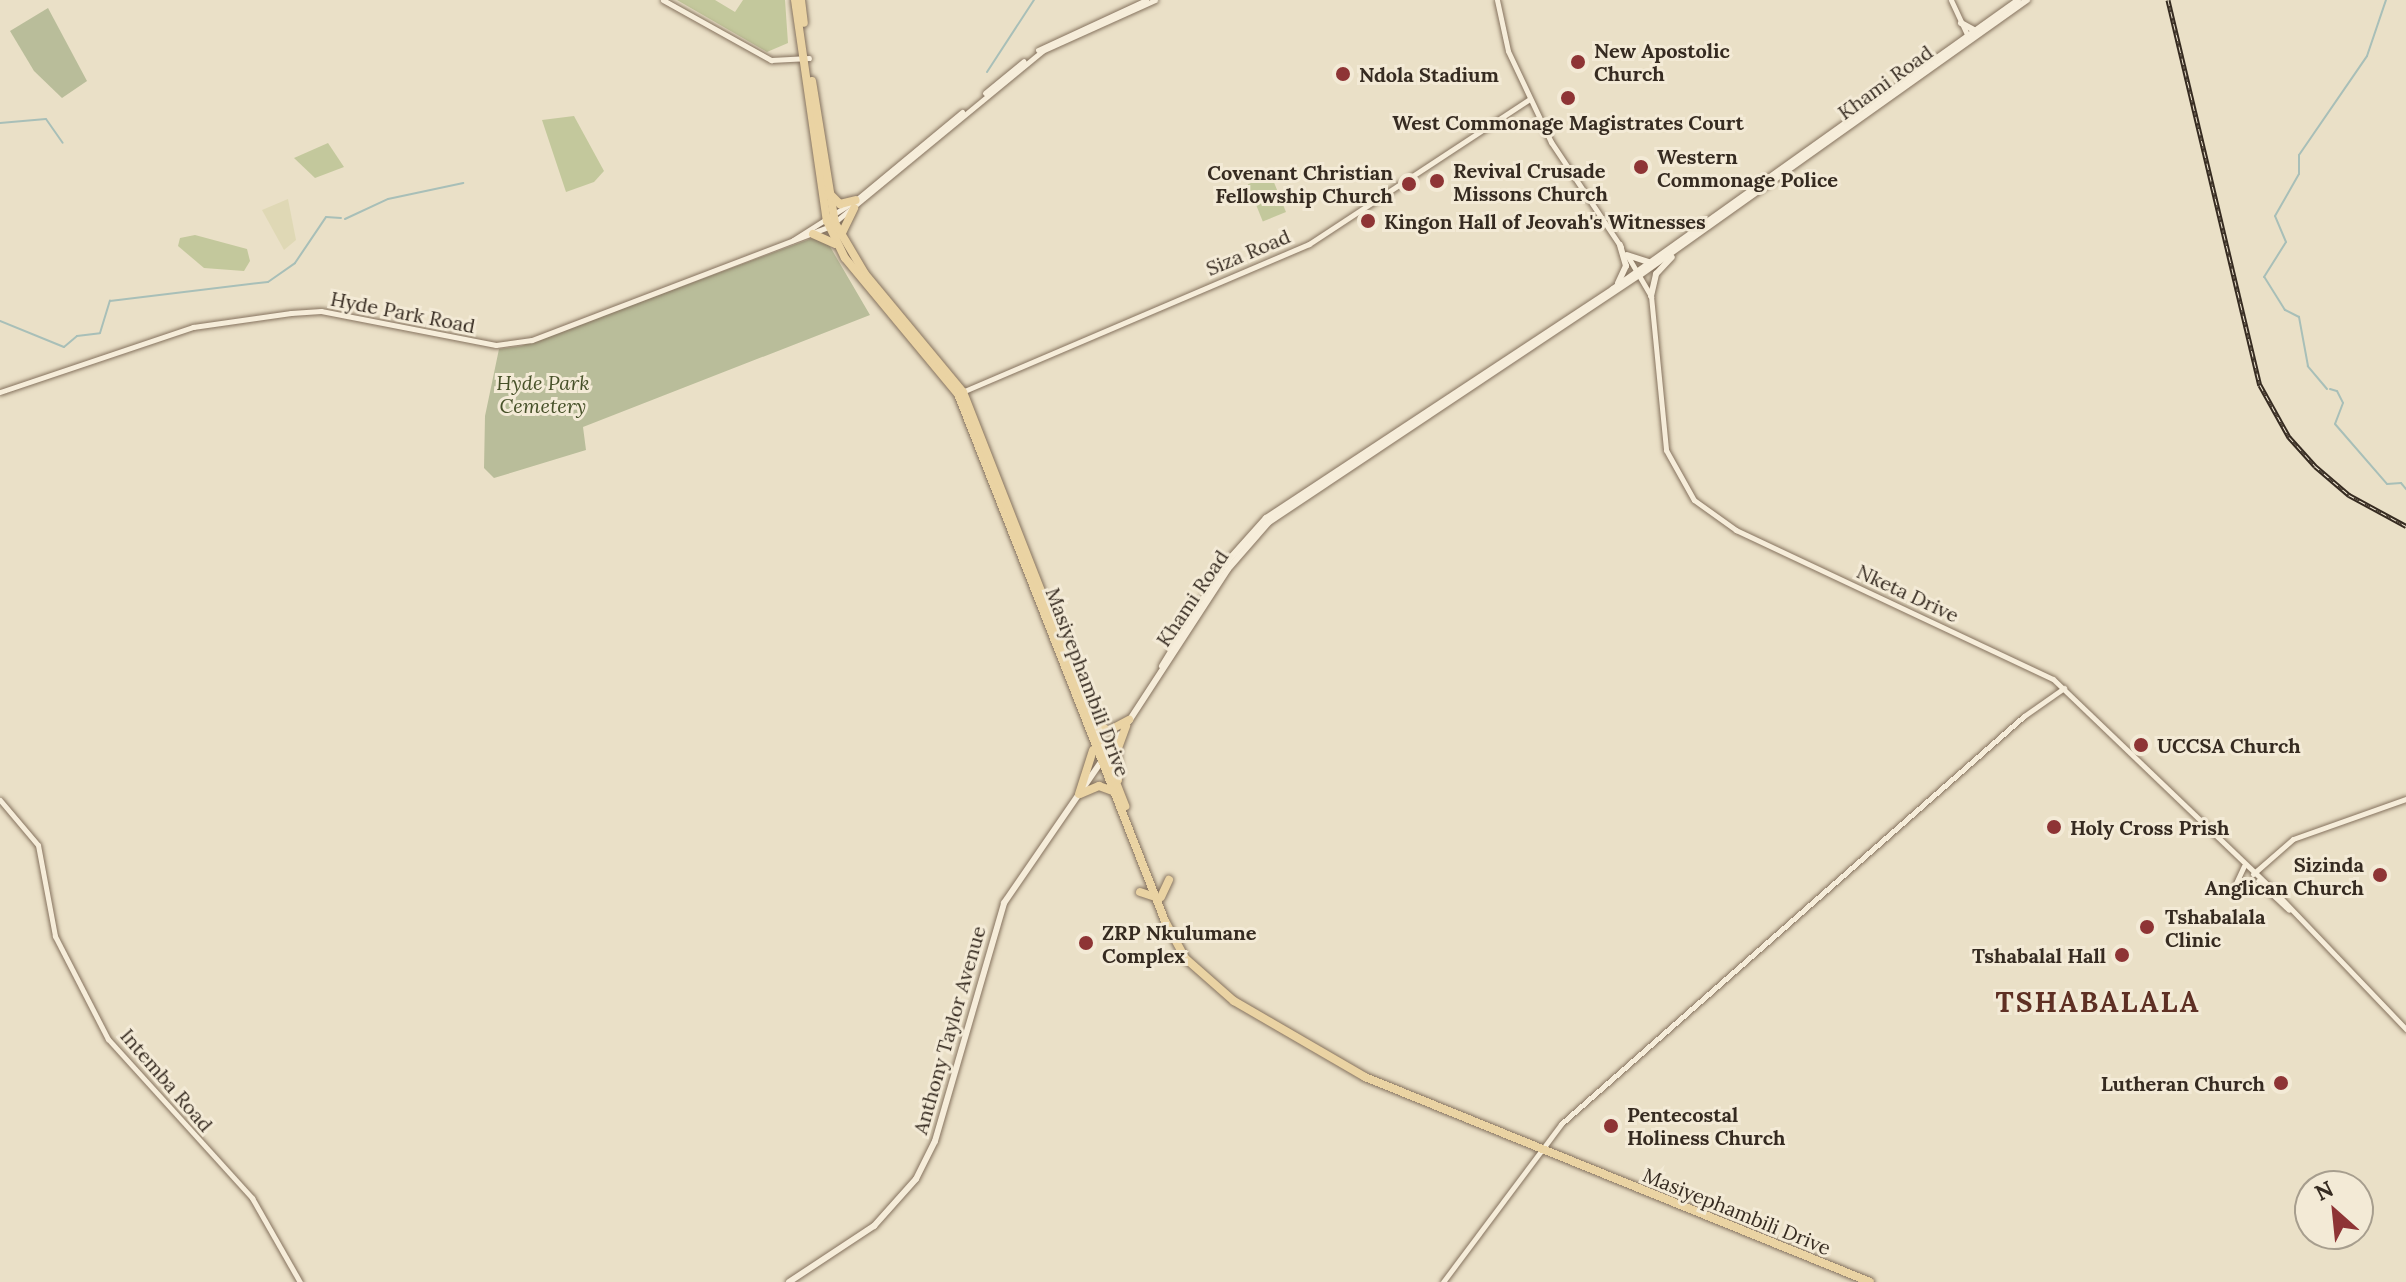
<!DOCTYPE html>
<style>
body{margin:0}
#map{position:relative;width:2406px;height:1282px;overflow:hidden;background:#eae0c7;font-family:Lora,serif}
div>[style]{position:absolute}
.farmland>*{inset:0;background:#dfd8b5}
.green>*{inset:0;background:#c3c89c;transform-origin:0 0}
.cemetery>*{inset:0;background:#b9bd9a}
.stream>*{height:2px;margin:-1px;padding:0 1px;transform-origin:1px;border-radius:1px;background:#a8bfb8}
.roads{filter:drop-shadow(0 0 2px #85725e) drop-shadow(0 0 2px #85725e)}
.tertiary>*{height:5px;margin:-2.5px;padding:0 2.5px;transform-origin:2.5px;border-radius:2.5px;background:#f6edda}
.secondary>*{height:6px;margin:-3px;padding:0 3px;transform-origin:3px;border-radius:3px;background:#f6edda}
.primary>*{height:8px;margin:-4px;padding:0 4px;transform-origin:4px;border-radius:4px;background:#ead3a3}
.rail>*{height:5px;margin-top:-2.5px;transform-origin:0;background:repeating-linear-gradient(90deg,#f3ead6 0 6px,#362b21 0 12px);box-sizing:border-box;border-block:2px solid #362b21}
.dots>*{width:22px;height:22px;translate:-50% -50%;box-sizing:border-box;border:4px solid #f3ead6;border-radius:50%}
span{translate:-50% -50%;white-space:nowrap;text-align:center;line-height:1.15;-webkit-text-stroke:6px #f3ead6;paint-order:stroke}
.poi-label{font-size:20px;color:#362b21;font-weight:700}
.left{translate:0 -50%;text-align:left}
.right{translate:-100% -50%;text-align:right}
.street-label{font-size:20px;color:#362b21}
.park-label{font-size:20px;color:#475129;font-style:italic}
.district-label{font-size:28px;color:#5f3024;font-weight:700;letter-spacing:2px}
.north{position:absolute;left:2294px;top:1170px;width:80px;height:80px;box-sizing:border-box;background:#f3ead6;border:2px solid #a79e8e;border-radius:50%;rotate:333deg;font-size:22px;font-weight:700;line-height:32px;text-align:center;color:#362b21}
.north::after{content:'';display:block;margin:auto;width:28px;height:36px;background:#8e3435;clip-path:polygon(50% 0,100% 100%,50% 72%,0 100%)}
</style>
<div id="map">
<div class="farmland">
<div style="clip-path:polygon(288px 199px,296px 240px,284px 250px,262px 210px)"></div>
</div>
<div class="green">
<div style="clip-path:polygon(677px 0,715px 0,735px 12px,743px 0,785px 0,788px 43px,767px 52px)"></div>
<div style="clip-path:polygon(574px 116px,604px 171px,594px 182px,566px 192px,542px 120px)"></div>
<div style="clip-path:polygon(328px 143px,344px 167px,315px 178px,294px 158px)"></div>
<div style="left:1271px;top:175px;width:40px;height:25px;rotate:68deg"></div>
<div style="clip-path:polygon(195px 235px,247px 249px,250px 261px,244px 271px,204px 268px,178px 246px,180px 238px)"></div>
</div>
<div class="cemetery">
<div style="clip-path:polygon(48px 8px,87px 81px,62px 98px,34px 71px,10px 31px)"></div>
<div style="clip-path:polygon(818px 236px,825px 238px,870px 315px,583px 427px,586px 450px,494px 478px,484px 468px,485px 416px,499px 349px,521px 346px)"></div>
</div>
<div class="stream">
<div style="left:987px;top:72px;width:86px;rotate:-56.9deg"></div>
<div style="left:0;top:123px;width:46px;rotate:-5deg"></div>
<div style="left:46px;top:119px;width:29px;rotate:55deg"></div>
<div style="left:345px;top:219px;width:47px;rotate:-24.9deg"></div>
<div style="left:388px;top:199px;width:77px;rotate:-12deg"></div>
<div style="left:0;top:321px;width:69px;rotate:22.1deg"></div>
<div style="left:64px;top:347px;width:17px;rotate:-40deg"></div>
<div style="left:77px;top:336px;width:23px;rotate:-7deg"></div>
<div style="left:100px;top:333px;width:34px;rotate:-73deg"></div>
<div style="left:110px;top:301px;width:159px;rotate:-6.9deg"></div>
<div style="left:268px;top:282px;width:33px;rotate:-35deg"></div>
<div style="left:295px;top:263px;width:55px;rotate:-56deg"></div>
<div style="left:326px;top:217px;width:15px;rotate:4deg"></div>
<div style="left:2327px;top:389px;width:30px;rotate:-130deg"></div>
<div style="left:2308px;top:366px;width:50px;rotate:-100.4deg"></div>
<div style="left:2299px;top:317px;width:16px;rotate:-153deg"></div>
<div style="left:2285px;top:310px;width:39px;rotate:-122deg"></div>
<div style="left:2264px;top:277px;width:41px;rotate:-57.8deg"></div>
<div style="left:2286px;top:242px;width:28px;rotate:-113deg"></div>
<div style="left:2275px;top:216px;width:48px;rotate:-60.3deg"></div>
<div style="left:2299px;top:174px;width:19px;rotate:-90deg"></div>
<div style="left:2299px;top:155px;width:120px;rotate:-55.5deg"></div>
<div style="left:2367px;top:56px;width:59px;rotate:-71.3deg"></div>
<div style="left:2330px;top:389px;width:7px;rotate:16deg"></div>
<div style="left:2337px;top:391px;width:13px;rotate:63deg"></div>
<div style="left:2343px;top:403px;width:22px;rotate:111deg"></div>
<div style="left:2335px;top:424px;width:79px;rotate:49.1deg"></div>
<div style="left:2387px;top:484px;width:14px;rotate:-4deg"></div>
<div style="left:2401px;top:483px;width:8px;rotate:50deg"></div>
</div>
<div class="roads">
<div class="tertiary">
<div style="left:663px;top:0;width:124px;rotate:29.1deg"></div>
<div style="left:771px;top:60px;width:38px;rotate:-3deg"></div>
<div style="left:1497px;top:0;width:52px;rotate:77.8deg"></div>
<div style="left:1508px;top:51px;width:101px;rotate:64.7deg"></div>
<div style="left:1551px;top:142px;width:126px;rotate:56.3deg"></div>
<div style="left:1951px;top:0;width:40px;rotate:65deg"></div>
<div style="left:1038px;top:50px;width:119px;rotate:-24.8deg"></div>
<div style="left:985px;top:93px;width:50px;rotate:-39.4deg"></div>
<div style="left:793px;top:240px;width:75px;rotate:-32.4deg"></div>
<div style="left:856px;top:200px;width:138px;rotate:-39.7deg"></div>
<div style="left:1627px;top:255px;width:48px;rotate:59.7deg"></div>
<div style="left:1651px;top:296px;width:155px;rotate:84.4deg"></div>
<div style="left:1666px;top:450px;width:57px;rotate:60.8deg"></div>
<div style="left:1694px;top:500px;width:52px;rotate:35.5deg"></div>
<div style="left:1736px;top:530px;width:350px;rotate:25.2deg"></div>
<div style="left:2053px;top:679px;width:308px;rotate:43.8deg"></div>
<div style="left:2275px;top:892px;width:190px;rotate:46.3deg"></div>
<div style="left:0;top:392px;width:204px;rotate:-18.6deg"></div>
<div style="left:193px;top:327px;width:99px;rotate:-8.1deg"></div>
<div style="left:291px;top:313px;width:30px;rotate:-4deg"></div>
<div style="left:321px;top:311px;width:178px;rotate:11deg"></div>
<div style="left:496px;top:345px;width:36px;rotate:-8deg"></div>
<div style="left:532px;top:340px;width:319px;rotate:-20.9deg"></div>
<div style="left:830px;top:226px;width:275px;rotate:-39.5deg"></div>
<div style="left:1042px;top:51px;width:124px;rotate:-24.3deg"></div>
<div style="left:962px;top:392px;width:377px;rotate:-23.1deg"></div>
<div style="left:1309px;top:244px;width:264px;rotate:-33.3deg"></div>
<div style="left:0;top:800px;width:59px;rotate:49.8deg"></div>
<div style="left:38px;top:845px;width:93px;rotate:79.4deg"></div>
<div style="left:55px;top:936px;width:116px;rotate:62.8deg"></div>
<div style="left:108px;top:1039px;width:215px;rotate:47.8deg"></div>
<div style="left:252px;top:1198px;width:97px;rotate:60.3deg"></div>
<div style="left:2253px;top:874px;width:53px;rotate:-41.2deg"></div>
<div style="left:2293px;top:839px;width:120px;rotate:-19.5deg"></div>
<div style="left:2258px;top:881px;width:42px;rotate:43.1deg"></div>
<div style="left:2236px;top:883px;width:19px;rotate:-65deg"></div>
<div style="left:2245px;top:891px;width:17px;rotate:-25deg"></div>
<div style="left:1443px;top:1282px;width:197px;rotate:-53.2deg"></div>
<div style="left:1561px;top:1124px;width:617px;rotate:-41.39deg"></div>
<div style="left:2024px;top:716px;width:49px;rotate:-35deg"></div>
</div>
<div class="secondary">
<div style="left:1961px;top:23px;width:15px;rotate:28deg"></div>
<div style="left:1627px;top:255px;width:23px;rotate:18deg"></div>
<div style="left:1618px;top:283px;width:19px;rotate:-65deg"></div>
<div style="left:1626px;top:266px;width:22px;rotate:-106deg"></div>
<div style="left:1651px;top:296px;width:23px;rotate:-77deg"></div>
<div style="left:1656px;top:274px;width:23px;rotate:-47deg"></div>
<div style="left:1162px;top:666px;width:119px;rotate:-58.5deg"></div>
<div style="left:1224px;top:565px;width:63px;rotate:-48.2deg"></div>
<div style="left:1266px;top:518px;width:416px;rotate:-33.4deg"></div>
<div style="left:1613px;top:289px;width:498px;rotate:-35.5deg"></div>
<div style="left:1129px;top:721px;width:181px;rotate:-56.9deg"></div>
<div style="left:1228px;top:569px;width:62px;rotate:-48.9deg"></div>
<div style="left:1269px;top:522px;width:446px;rotate:-33.7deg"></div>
<div style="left:1640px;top:275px;width:475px;rotate:-35.4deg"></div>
<div style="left:789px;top:1282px;width:102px;rotate:-33.4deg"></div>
<div style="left:874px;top:1226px;width:63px;rotate:-48.2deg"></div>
<div style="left:916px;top:1179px;width:42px;rotate:-63.4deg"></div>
<div style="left:935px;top:1141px;width:248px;rotate:-73.8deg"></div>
<div style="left:1004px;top:903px;width:205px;rotate:-55.5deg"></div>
</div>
<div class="primary">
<div style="left:795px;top:0;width:223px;rotate:81.8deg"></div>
<div style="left:827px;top:221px;width:41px;rotate:64.1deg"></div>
<div style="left:845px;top:258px;width:177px;rotate:50.3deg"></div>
<div style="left:958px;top:394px;width:566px;rotate:68.56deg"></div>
<div style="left:1165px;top:921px;width:42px;rotate:61.6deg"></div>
<div style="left:1185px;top:958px;width:65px;rotate:41.3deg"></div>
<div style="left:1234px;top:1001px;width:151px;rotate:30.1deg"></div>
<div style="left:1365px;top:1077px;width:545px;rotate:22.09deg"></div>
<div style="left:801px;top:0;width:23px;rotate:83deg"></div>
<div style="left:812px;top:81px;width:144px;rotate:80.8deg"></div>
<div style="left:835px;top:223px;width:59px;rotate:59.5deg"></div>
<div style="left:865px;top:274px;width:153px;rotate:50.3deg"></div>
<div style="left:963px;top:392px;width:445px;rotate:68.6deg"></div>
<div style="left:829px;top:193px;width:16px;rotate:45deg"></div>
<div style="left:840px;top:204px;width:16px;rotate:-14deg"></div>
<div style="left:813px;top:234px;width:24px;rotate:24deg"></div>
<div style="left:841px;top:235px;width:30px;rotate:-64deg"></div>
<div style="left:1096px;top:722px;width:15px;rotate:37deg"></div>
<div style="left:1108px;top:731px;width:24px;rotate:-28deg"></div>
<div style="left:1118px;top:780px;width:29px;rotate:-92deg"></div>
<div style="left:1117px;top:751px;width:27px;rotate:-70deg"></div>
<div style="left:1079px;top:794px;width:46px;rotate:-72.3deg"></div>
<div style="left:1080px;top:794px;width:21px;rotate:-23deg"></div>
<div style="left:1099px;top:786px;width:15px;rotate:20deg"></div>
<div style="left:1140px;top:892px;width:16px;rotate:18deg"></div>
<div style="left:1161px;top:897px;width:19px;rotate:-65deg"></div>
</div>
</div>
<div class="rail">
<div style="left:2168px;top:0;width:396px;rotate:76.6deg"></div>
<div style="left:2260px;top:385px;width:60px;rotate:60.9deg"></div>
<div style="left:2289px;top:437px;width:39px;rotate:48deg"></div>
<div style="left:2315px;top:466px;width:45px;rotate:40.5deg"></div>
<div style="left:2349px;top:495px;width:65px;rotate:28.5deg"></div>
</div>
<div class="dots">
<div style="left:1578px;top:62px;background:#8e3435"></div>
<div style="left:1343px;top:74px;background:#8e3435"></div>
<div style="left:1568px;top:98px;background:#8e3435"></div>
<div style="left:1641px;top:167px;background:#8e3435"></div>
<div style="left:1437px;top:181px;background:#8e3435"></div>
<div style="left:1409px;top:184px;background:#8e3435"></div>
<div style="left:1368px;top:221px;background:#8e3435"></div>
<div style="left:2141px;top:745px;background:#8e3435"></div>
<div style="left:2054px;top:827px;background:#8e3435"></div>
<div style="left:2380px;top:875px;background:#8e3435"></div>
<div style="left:2147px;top:927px;background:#8e3435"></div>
<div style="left:1086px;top:943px;background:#8e3435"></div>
<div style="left:2122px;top:955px;background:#8e3435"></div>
<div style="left:2281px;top:1083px;background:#8e3435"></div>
<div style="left:1611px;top:1126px;background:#8e3435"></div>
</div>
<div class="poi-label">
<span class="left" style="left:1594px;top:62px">New Apostolic<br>Church</span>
<span class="left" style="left:1359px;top:74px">Ndola Stadium</span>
<span style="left:1568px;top:122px">West Commonage Magistrates Court</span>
<span class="left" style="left:1657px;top:168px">Western<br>Commonage Police</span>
<span class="left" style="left:1453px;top:182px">Revival Crusade<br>Missons Church</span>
<span class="right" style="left:1393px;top:184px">Covenant Christian<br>Fellowship Church</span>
<span class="left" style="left:1384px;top:221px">Kingon Hall of Jeovah's Witnesses</span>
<span class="left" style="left:2157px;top:745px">UCCSA Church</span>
<span class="left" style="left:2070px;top:827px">Holy Cross Prish</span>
<span class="right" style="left:2364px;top:876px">Sizinda<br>Anglican Church</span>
<span class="left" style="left:2165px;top:928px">Tshabalala<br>Clinic</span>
<span class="left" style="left:1102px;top:944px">ZRP Nkulumane<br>Complex</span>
<span class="right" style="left:2106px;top:955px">Tshabalal Hall</span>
<span class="right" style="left:2265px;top:1083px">Lutheran Church</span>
<span class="left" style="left:1627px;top:1126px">Pentecostal<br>Holiness Church</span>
</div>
<div class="street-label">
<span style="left:1885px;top:82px;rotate:-36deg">Khami Road</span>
<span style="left:1248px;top:252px;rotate:-23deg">Siza Road</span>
<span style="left:403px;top:312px;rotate:11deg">Hyde Park Road</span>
<span style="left:1908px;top:593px;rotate:25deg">Nketa Drive</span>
<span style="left:1192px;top:598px;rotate:-56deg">Khami Road</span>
<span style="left:1088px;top:682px;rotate:69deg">Masiyephambili Drive</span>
<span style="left:949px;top:1030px;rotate:-74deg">Anthony Taylor Avenue</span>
<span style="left:167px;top:1080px;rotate:49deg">Intemba Road</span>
<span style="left:1737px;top:1211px;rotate:22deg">Masiyephambili Drive</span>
</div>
<div class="park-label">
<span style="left:543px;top:394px">Hyde Park<br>Cemetery</span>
</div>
<div class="district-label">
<span style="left:2098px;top:1002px">TSHABALALA</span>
</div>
<div class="north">N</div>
</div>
